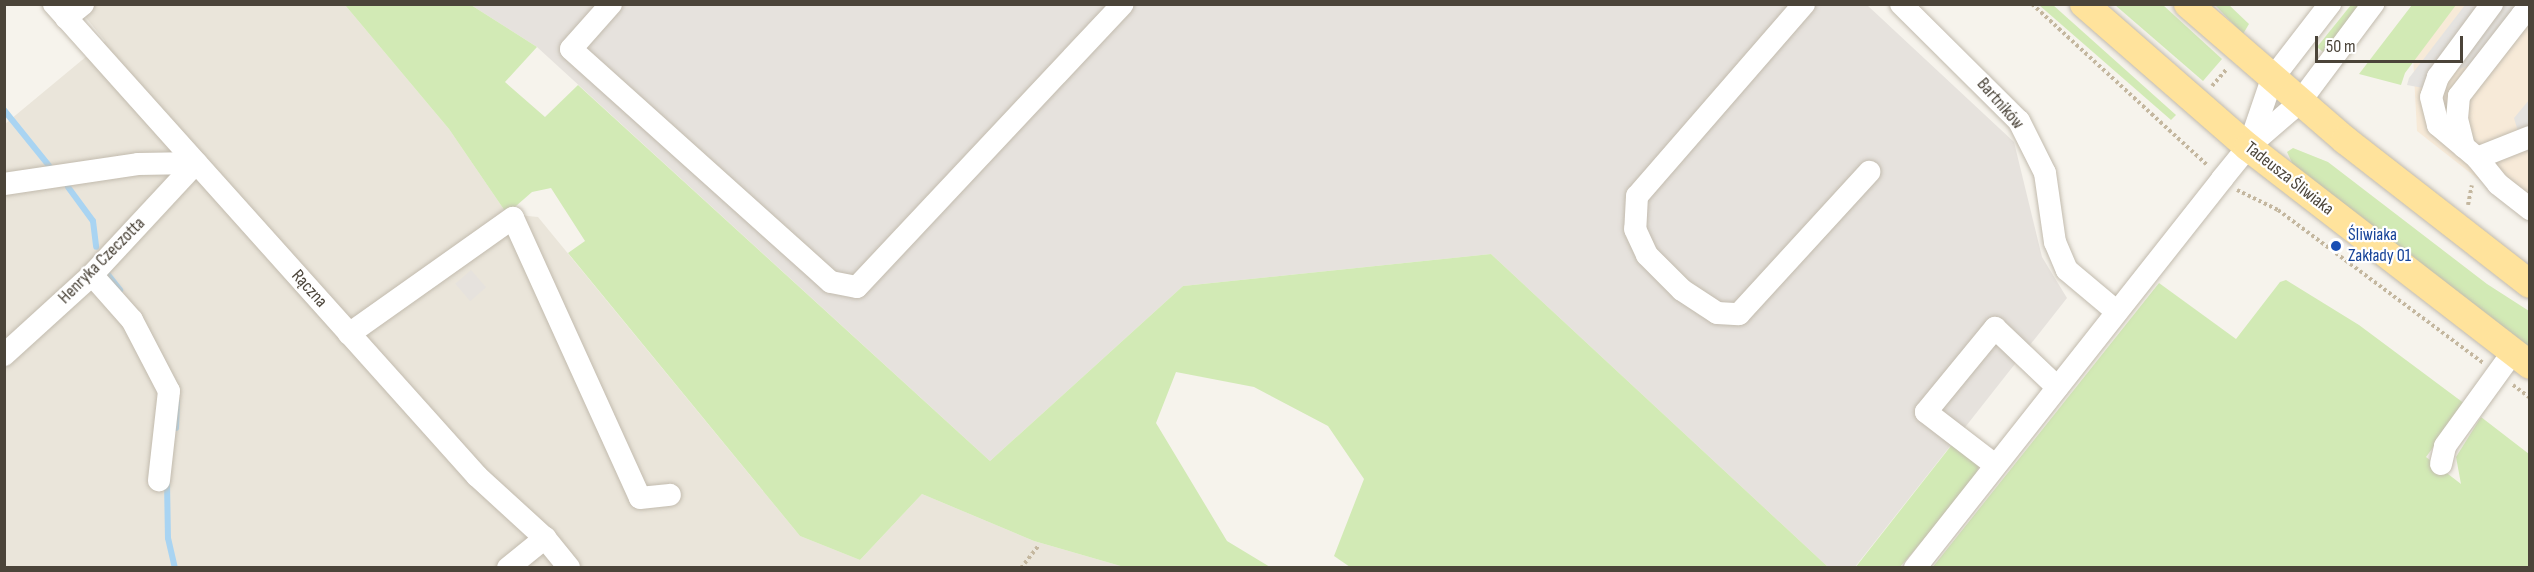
<!DOCTYPE html>
<meta charset="utf-8">
<style>
body{margin:0}
#map{position:relative;width:2534px;height:572px;overflow:hidden;background:#f6f3ec;font-family:"Sofia Sans Condensed",sans-serif}
div>[style]{position:absolute}
.residential>*{inset:0;background:#eae5da}
.commercial>*{inset:0;background:#f7ead8}
.industrial>*{inset:0;background:#e6e2dd;transform-origin:0 0}
.green>*{inset:0;background:#d2eab5}
.parking>*{inset:0;background:#e5e3e0}
.stream>*{height:6px;margin:-3px;padding:0 3px;transform-origin:3px;border-radius:3px;background:#a9d4f2}
.path>*{height:4px;margin-top:-2px;transform-origin:0;background:repeating-linear-gradient(90deg,#c4b79f 0 3px,transparent 0 6px)}
.roads{filter:drop-shadow(0 0 2px #c2bbae) drop-shadow(0 0 2px #c2bbae)}
.minor>*{height:22px;margin:-11px;padding:0 11px;transform-origin:11px;border-radius:11px;background:#fff}
.major>*{height:28px;margin:-14px;padding:0 14px;transform-origin:14px;border-radius:14px;background:#ffe39c}
.dots>*{width:16px;height:16px;translate:-50% -50%;box-sizing:border-box;border:3px solid #fff;border-radius:50%}
span{translate:-50% -50%;white-space:nowrap;text-align:center;line-height:1.15;-webkit-text-stroke:4.5px #fff;paint-order:stroke}
.street-label{font-size:18px;color:#4b4439}
.transit-label{font-size:18px;color:#164399}
.left{translate:0 -50%;text-align:left}
.frame{position:absolute;inset:0;border:6px solid #4b4439;pointer-events:none}
.scale{position:absolute;left:2315px;top:36px;width:148px;height:27px;box-sizing:border-box;border:3px solid #4b4439;border-top:0;padding-left:8px;font-size:18px;line-height:21px;white-space:nowrap;color:#4b4439;-webkit-text-stroke:4px #fff;paint-order:stroke}
</style>
<div id="map">
<div class="residential">
<div style="clip-path:polygon(75px 4px,345px 5px,449px 129px,507px 214px,538px 217px,800px 536px,860px 560px,922px 494px,1034px 541px,1124px 567px,5px 568px,5px 124px,105px 41px)"></div>
</div>
<div class="commercial">
<div style="clip-path:polygon(2451px 5px,2529px 5px,2529px 219px,2417px 131px,2413px 56px)"></div>
</div>
<div class="industrial">
<div style="clip-path:polygon(471px 5px,1867px 5px,2014px 142px,2042px 257px,2067px 298px,1855px 567px,1828px 567px,1491px 254px,1183px 286px,990px 461px,537px 47px)"></div>
<div style="left:471px;top:270px;width:23px;height:21px;rotate:49deg"></div>
</div>
<div class="green">
<div style="clip-path:polygon(345px 5px,471px 5px,537px 47px,505px 82px,545px 117px,578px 85px,990px 461px,1183px 286px,1491px 254px,1828px 567px,1350px 567px,1334px 556px,1364px 479px,1328px 426px,1254px 387px,1176px 372px,1156px 423px,1227px 541px,1270px 567px,1124px 567px,1034px 541px,922px 494px,860px 560px,800px 536px,568px 253px,585px 241px,551px 188px,532px 192px,507px 214px,449px 129px)"></div>
<div style="clip-path:polygon(2039px 5px,2053px 5px,2176px 115px,2171px 120px)"></div>
<div style="clip-path:polygon(2115px 5px,2163px 5px,2222px 59px,2203px 81px)"></div>
<div style="clip-path:polygon(2215px 5px,2229px 5px,2249px 24px,2243px 34px)"></div>
<div style="clip-path:polygon(2351px 5px,2360px 5px,2323px 52px,2317px 47px)"></div>
<div style="clip-path:polygon(2412px 5px,2456px 5px,2405px 73px,2401px 85px,2359px 74px)"></div>
<div style="clip-path:polygon(2293px 148px,2328px 162px,2487px 284px,2529px 311px,2529px 352px,2294px 167px,2287px 152px)"></div>
<div style="clip-path:polygon(2286px 280px,2359px 325px,2465px 404px,2426px 457px,2461px 484px,2456px 457px,2481px 417px,2529px 454px,2529px 567px,1932px 568px,2159px 283px,2236px 339px,2280px 282px)"></div>
<div style="clip-path:polygon(1954px 442px,1979px 465px,1974px 481px,1900px 567px,1855px 568px)"></div>
</div>
<div class="parking">
<div style="clip-path:polygon(2465px 5px,2484px 5px,2423px 88px,2407px 85px,2409px 78px)"></div>
<div style="clip-path:polygon(2501px 5px,2520px 5px,2476px 62px,2460px 69px,2458px 65px)"></div>
<div style="clip-path:polygon(2529px 100px,2530px 127px,2519px 135px,2514px 118px)"></div>
</div>
<div class="stream">
<div style="left:4px;top:110px;width:75px;rotate:51deg"></div>
<div style="left:68px;top:187px;width:42px;rotate:53.7deg"></div>
<div style="left:93px;top:221px;width:26px;rotate:83deg"></div>
<div style="left:106px;top:272px;width:23px;rotate:52deg"></div>
<div style="left:176px;top:428px;width:26px;rotate:-88deg"></div>
<div style="left:167px;top:482px;width:56px;rotate:89deg"></div>
<div style="left:168px;top:538px;width:31px;rotate:77deg"></div>
</div>
<div class="path">
<div style="left:2032px;top:4px;width:239px;rotate:42.6deg"></div>
<div style="left:2212px;top:86px;width:23px;rotate:-49deg"></div>
<div style="left:2237px;top:190px;width:46px;rotate:26deg"></div>
<div style="left:2278px;top:210px;width:256px;rotate:36.7deg"></div>
<div style="left:2468px;top:205px;width:20px;rotate:-79deg"></div>
<div style="left:2513px;top:385px;width:21px;rotate:37deg"></div>
<div style="left:1021px;top:568px;width:29px;rotate:-52deg"></div>
</div>
<div class="roads">
<div class="minor">
<div style="left:54px;top:4px;width:634px;rotate:48.13deg"></div>
<div style="left:477px;top:476px;width:92px;rotate:42.4deg"></div>
<div style="left:545px;top:538px;width:38px;rotate:51deg"></div>
<div style="left:611px;top:4px;width:60px;rotate:131.6deg"></div>
<div style="left:571px;top:49px;width:349px;rotate:41.9deg"></div>
<div style="left:831px;top:282px;width:26px;rotate:11deg"></div>
<div style="left:857px;top:287px;width:388px;rotate:-46.8deg"></div>
<div style="left:1804px;top:4px;width:254px;rotate:131deg"></div>
<div style="left:1637px;top:196px;width:33px;rotate:93deg"></div>
<div style="left:1635px;top:229px;width:29px;rotate:65deg"></div>
<div style="left:1647px;top:255px;width:49px;rotate:45deg"></div>
<div style="left:1682px;top:290px;width:42px;rotate:33.3deg"></div>
<div style="left:1717px;top:313px;width:22px;rotate:3deg"></div>
<div style="left:1739px;top:314px;width:193px;rotate:-47.5deg"></div>
<div style="left:1901px;top:4px;width:166px;rotate:44.8deg"></div>
<div style="left:2019px;top:121px;width:58px;rotate:63.4deg"></div>
<div style="left:2045px;top:173px;width:70px;rotate:81.8deg"></div>
<div style="left:2055px;top:242px;width:30px;rotate:67deg"></div>
<div style="left:2067px;top:270px;width:65px;rotate:40deg"></div>
<div style="left:2492px;top:4px;width:91px;rotate:126.5deg"></div>
<div style="left:2438px;top:77px;width:21px;rotate:109deg"></div>
<div style="left:2431px;top:97px;width:29px;rotate:76deg"></div>
<div style="left:2438px;top:125px;width:51px;rotate:40.2deg"></div>
<div style="left:2477px;top:158px;width:57px;rotate:-21.6deg"></div>
<div style="left:66px;top:18px;width:22px;rotate:-39deg"></div>
<div style="left:2249px;top:146px;width:71px;rotate:-71.1deg"></div>
<div style="left:2272px;top:79px;width:95px;rotate:-52.3deg"></div>
<div style="left:2464px;top:147px;width:29px;rotate:-104deg"></div>
<div style="left:2457px;top:119px;width:23px;rotate:-85deg"></div>
<div style="left:2459px;top:96px;width:103px;rotate:-52.1deg"></div>
<div style="left:2522px;top:15px;width:9px;rotate:-27deg"></div>
<div style="left:2477px;top:158px;width:33px;rotate:51deg"></div>
<div style="left:2498px;top:184px;width:41px;rotate:38deg"></div>
<div style="left:4px;top:184px;width:135px;rotate:-8.5deg"></div>
<div style="left:138px;top:164px;width:58px;rotate:-1deg"></div>
<div style="left:92px;top:275px;width:60px;rotate:48.4deg"></div>
<div style="left:132px;top:320px;width:80px;rotate:62.5deg"></div>
<div style="left:169px;top:391px;width:90px;rotate:96.4deg"></div>
<div style="left:349px;top:334px;width:201px;rotate:-35.3deg"></div>
<div style="left:513px;top:218px;width:307px;rotate:65.6deg"></div>
<div style="left:640px;top:498px;width:30px;rotate:-6deg"></div>
<div style="left:4px;top:355px;width:119px;rotate:-42.3deg"></div>
<div style="left:92px;top:275px;width:153px;rotate:-47.1deg"></div>
<div style="left:2441px;top:464px;width:18px;rotate:-77deg"></div>
<div style="left:2445px;top:446px;width:116px;rotate:-54.1deg"></div>
<div style="left:1995px;top:465px;width:87px;rotate:-142.5deg"></div>
<div style="left:1926px;top:412px;width:109px;rotate:-50.6deg"></div>
<div style="left:1995px;top:328px;width:86px;rotate:43.6deg"></div>
<div style="left:508px;top:568px;width:48px;rotate:-39deg"></div>
<div style="left:1915px;top:568px;width:496px;rotate:-51.7deg"></div>
<div style="left:2222px;top:179px;width:41px;rotate:-50.9deg"></div>
<div style="left:2248px;top:147px;width:67px;rotate:-40.8deg"></div>
<div style="left:2299px;top:103px;width:124px;rotate:-53.2deg"></div>
</div>
<div class="major">
<div style="left:2084px;top:4px;width:218px;rotate:41.1deg"></div>
<div style="left:2248px;top:147px;width:356px;rotate:37.7deg"></div>
<div style="left:2188px;top:4px;width:208px;rotate:40.9deg"></div>
<div style="left:2345px;top:140px;width:234px;rotate:37.9deg"></div>
</div>
</div>
<div class="dots">
<div style="left:2336px;top:246px;background:#1a4fb4"></div>
</div>
<div class="street-label">
<span style="left:2000px;top:104px;rotate:49deg">Bartników</span>
<span style="left:2289px;top:179px;rotate:38deg">Tadeusza Śliwiaka</span>
<span style="left:102px;top:261px;rotate:-45deg">Henryka Czeczotta</span>
<span style="left:309px;top:289px;rotate:48deg">Rączna</span>
</div>
<div class="transit-label">
<span class="left" style="left:2348px;top:246px">Śliwiaka<br>Zakłady 01</span>
</div>
<div class="frame"></div>
<div class="scale">50 m</div>
</div>
